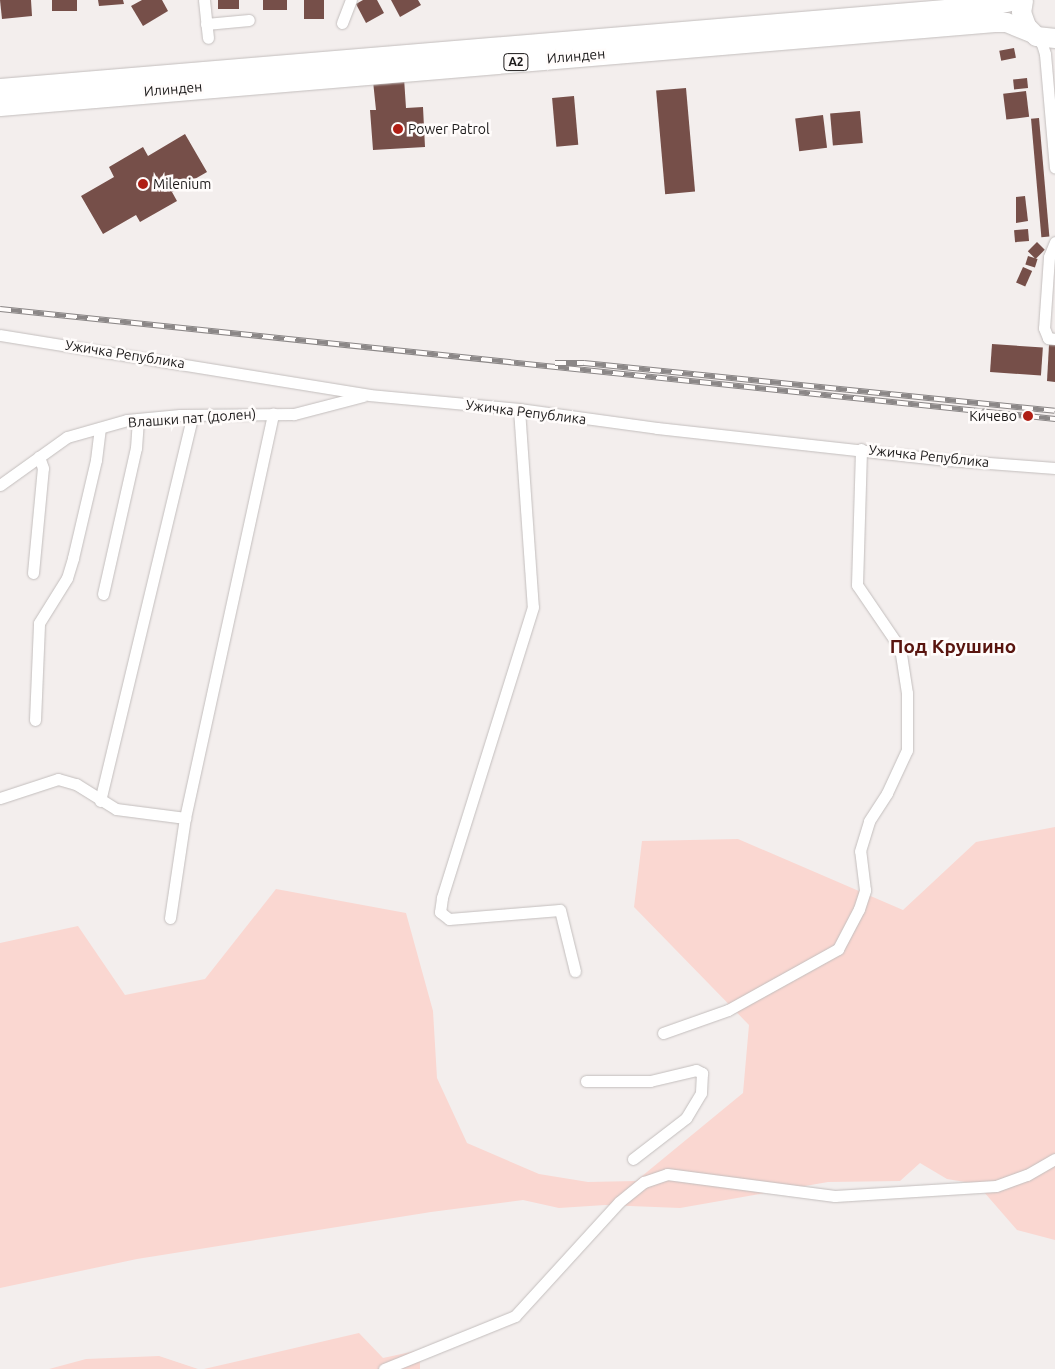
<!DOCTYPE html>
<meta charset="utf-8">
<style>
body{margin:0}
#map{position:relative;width:1055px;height:1369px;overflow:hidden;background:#f3eeed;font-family:Ubuntu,sans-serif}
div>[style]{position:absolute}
.green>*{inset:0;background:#fad7d1}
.building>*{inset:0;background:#764f49;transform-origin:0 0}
.roads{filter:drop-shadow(0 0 1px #c3bebd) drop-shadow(0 0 1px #c3bebd)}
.street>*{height:11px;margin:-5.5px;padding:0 5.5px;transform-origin:5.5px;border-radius:5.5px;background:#fff}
.primary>*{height:19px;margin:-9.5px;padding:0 9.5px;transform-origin:9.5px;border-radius:9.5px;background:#fff}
.rail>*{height:5.5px;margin-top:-2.75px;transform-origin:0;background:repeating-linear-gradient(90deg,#fffcfb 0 11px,#8b8787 0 22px);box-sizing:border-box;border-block:1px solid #8b8787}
.dots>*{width:14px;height:14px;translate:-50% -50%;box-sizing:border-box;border:2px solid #fffcfb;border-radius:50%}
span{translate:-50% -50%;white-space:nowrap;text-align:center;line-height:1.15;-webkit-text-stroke:5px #fffcfb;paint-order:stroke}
.shield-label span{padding:1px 4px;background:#fffcfb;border:1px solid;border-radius:4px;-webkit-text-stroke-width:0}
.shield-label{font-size:12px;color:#1c1a1a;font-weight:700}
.street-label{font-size:14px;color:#1c1a1a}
.poi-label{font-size:14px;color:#1c1a1a}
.left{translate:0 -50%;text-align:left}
.right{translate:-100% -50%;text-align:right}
.district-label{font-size:19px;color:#59150f;font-weight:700}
</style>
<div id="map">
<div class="green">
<div style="clip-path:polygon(1055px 827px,1055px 1240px,1017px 1230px,977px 1184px,947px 1179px,920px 1163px,900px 1181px,828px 1182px,680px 1208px,605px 1205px,559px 1208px,523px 1200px,431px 1212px,137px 1259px,0 1288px,0 943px,78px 926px,125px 995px,205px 979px,276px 889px,406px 913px,433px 1011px,437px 1078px,467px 1143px,539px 1174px,588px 1182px,636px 1181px,743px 1093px,749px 1025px,634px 907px,642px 841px,738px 839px,903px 910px,976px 842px)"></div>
<div style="clip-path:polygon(359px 1333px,383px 1358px,420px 1350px,420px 1369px,204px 1369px)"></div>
<div style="clip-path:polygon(159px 1356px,198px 1369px,49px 1369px,86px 1359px)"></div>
</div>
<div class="building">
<div style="clip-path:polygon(0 0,31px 0,32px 16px,2px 19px)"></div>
<div style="left:52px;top:0;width:25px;height:11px"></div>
<div style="clip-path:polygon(98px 0,123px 0,124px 4px,99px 6px)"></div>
<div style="clip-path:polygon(142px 0,162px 0,168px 11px,143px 26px,131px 6px)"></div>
<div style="left:218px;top:0;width:21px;height:9px"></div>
<div style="left:263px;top:0;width:24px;height:10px"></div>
<div style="left:304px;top:0;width:20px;height:19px"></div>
<div style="clip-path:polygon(363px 0,377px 0,384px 13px,366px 23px,356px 4px)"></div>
<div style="clip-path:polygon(391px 0,418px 0,421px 5px,400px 17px)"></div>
<div style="left:1014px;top:48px;width:10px;height:15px;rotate:79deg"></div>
<div style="clip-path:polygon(404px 78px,406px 108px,423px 107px,425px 147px,373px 150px,370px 110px,376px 110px,373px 81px)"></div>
<div style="left:1027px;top:78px;width:10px;height:14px;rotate:84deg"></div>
<div style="left:686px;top:88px;width:104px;height:30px;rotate:85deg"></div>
<div style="left:1026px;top:91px;width:26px;height:23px;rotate:83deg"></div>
<div style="left:574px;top:96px;width:49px;height:22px;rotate:85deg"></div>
<div style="left:860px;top:111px;width:32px;height:30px;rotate:85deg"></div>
<div style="left:823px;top:115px;width:33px;height:28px;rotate:83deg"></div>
<div style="left:1039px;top:118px;width:119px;height:8px;rotate:85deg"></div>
<div style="clip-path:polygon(185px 134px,207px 172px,172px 192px,177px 201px,140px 222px,136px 215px,103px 234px,81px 196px,114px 177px,109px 167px,143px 147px,148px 156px)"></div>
<div style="clip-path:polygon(1025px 196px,1028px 221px,1016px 223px,1016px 197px)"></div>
<div style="left:1028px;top:229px;width:12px;height:14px;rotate:85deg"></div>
<div style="left:1037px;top:242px;width:11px;height:13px;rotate:45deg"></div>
<div style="left:1028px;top:256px;width:10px;height:9px;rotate:17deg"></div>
<div style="left:1023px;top:267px;width:10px;height:17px;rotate:24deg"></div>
<div style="left:992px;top:344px;width:51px;height:28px;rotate:4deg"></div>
<div style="clip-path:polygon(1049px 345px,1055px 345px,1055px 382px,1047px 381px)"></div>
</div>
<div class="roads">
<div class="street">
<div style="left:204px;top:0;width:38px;rotate:84deg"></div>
<div style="left:342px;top:23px;width:25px;rotate:-69deg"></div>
<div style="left:206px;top:24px;width:43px;rotate:-5.3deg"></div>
<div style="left:1034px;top:35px;width:12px;rotate:48deg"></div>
<div style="left:1042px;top:44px;width:10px;rotate:73deg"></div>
<div style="left:1045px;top:54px;width:114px;rotate:85deg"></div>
<div style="left:1055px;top:242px;width:16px;rotate:112deg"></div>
<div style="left:1049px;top:257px;width:71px;rotate:94deg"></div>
<div style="left:1044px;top:328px;width:11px;rotate:68deg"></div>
<div style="left:1048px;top:338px;width:7px;rotate:8deg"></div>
<div style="left:0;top:335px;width:374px;rotate:9.2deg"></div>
<div style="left:369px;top:395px;width:151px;rotate:5.3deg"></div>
<div style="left:519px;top:409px;width:139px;rotate:7.8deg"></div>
<div style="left:657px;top:428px;width:294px;rotate:6.3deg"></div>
<div style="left:949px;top:460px;width:106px;rotate:4.3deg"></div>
<div style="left:519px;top:409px;width:198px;rotate:86deg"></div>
<div style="left:533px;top:607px;width:305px;rotate:107.4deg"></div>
<div style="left:442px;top:898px;width:14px;rotate:98deg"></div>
<div style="left:440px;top:912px;width:11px;rotate:38deg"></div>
<div style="left:449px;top:919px;width:111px;rotate:-4.6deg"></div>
<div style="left:560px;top:910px;width:63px;rotate:76.2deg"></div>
<div style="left:0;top:485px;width:82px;rotate:-35.6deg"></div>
<div style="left:67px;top:437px;width:62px;rotate:-15.8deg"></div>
<div style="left:127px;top:420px;width:53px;rotate:-5.4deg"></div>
<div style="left:180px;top:415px;width:114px;rotate:-0.5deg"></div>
<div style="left:294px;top:414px;width:71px;rotate:-14.6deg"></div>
<div style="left:33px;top:573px;width:105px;rotate:-84.6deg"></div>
<div style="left:43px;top:468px;width:12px;rotate:-110deg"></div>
<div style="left:103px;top:594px;width:150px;rotate:-77.3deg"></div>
<div style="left:136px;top:448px;width:29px;rotate:-86deg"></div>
<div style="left:35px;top:720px;width:97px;rotate:-87.6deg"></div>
<div style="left:39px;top:623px;width:53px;rotate:-58.1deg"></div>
<div style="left:67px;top:578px;width:21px;rotate:-73deg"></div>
<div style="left:73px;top:558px;width:101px;rotate:-76.8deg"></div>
<div style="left:96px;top:460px;width:32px;rotate:-83deg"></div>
<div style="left:0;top:798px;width:61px;rotate:-18.1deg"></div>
<div style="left:58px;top:779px;width:19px;rotate:16deg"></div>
<div style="left:76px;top:784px;width:47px;rotate:32deg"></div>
<div style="left:116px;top:809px;width:70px;rotate:7.4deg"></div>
<div style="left:100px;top:801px;width:397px;rotate:-76.5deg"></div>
<div style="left:170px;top:918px;width:101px;rotate:-81.5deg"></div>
<div style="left:185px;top:818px;width:414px;rotate:-77.7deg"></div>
<div style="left:663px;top:1033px;width:69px;rotate:-19.5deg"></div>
<div style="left:728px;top:1010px;width:126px;rotate:-29deg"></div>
<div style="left:838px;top:949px;width:45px;rotate:-62.3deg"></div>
<div style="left:859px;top:909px;width:20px;rotate:-72deg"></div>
<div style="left:865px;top:890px;width:39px;rotate:-97deg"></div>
<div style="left:860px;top:851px;width:31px;rotate:-73deg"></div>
<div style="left:869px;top:821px;width:33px;rotate:-57deg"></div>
<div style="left:887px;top:793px;width:47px;rotate:-65.1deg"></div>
<div style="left:907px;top:750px;width:57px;rotate:-90deg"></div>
<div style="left:907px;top:693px;width:46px;rotate:-98.8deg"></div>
<div style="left:900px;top:648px;width:76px;rotate:-124.3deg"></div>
<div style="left:857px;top:585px;width:136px;rotate:-88.3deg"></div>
<div style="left:586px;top:1081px;width:64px"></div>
<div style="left:650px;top:1081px;width:47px;rotate:-13.4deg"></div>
<div style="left:696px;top:1070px;width:7px;rotate:27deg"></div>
<div style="left:702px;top:1073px;width:20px;rotate:93deg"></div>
<div style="left:701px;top:1093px;width:29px;rotate:121deg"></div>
<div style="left:686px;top:1118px;width:67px;rotate:142.3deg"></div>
<div style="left:384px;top:1369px;width:141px;rotate:-22deg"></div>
<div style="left:515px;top:1316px;width:154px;rotate:-47.6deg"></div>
<div style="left:619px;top:1202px;width:32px;rotate:-39deg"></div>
<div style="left:644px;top:1182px;width:24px;rotate:-19deg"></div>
<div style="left:667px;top:1174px;width:169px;rotate:7.5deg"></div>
<div style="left:835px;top:1196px;width:161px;rotate:-3.6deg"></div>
<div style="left:996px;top:1186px;width:33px;rotate:-20deg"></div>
<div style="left:1027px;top:1175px;width:32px;rotate:-30deg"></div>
</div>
<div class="primary">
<div style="left:1023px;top:0;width:12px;rotate:99deg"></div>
<div style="left:1021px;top:12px;width:15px;rotate:70deg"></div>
<div style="left:1026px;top:26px;width:14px;rotate:45deg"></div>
<div style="left:1036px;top:36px;width:19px;rotate:6deg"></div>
<div style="left:0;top:88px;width:996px;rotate:-4.78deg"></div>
<div style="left:993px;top:5px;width:23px;rotate:-13deg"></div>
<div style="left:0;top:106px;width:998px;rotate:-4.83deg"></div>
<div style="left:994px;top:22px;width:12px"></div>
<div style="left:1006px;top:22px;width:27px;rotate:22deg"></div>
</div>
</div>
<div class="rail">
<div style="left:0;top:309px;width:1061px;rotate:5.95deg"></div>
<div style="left:555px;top:363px;width:29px"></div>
<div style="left:584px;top:363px;width:473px;rotate:5.8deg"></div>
</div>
<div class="dots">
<div style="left:398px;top:129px;background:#af1f15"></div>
<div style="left:143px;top:184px;background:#af1f15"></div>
<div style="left:1028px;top:416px;background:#af1f15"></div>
</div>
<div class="shield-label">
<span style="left:516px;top:62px">A2</span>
</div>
<div class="street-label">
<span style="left:576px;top:56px;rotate:-5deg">Илинден</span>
<span style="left:173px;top:89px;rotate:-5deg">Илинден</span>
<span style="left:125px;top:354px;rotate:9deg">Ужичка Република</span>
<span style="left:526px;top:412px;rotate:7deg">Ужичка Република</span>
<span style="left:192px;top:418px;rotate:-4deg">Влашки пат (долен)</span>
<span style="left:929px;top:456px;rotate:6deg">Ужичка Република</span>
</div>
<div class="poi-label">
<span class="left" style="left:408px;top:129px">Power Patrol</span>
<span class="left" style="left:153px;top:184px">Milenium</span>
<span class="right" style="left:1017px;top:416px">Кичево</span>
</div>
<div class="district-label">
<span style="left:953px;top:647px">Под Крушино</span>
</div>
</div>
